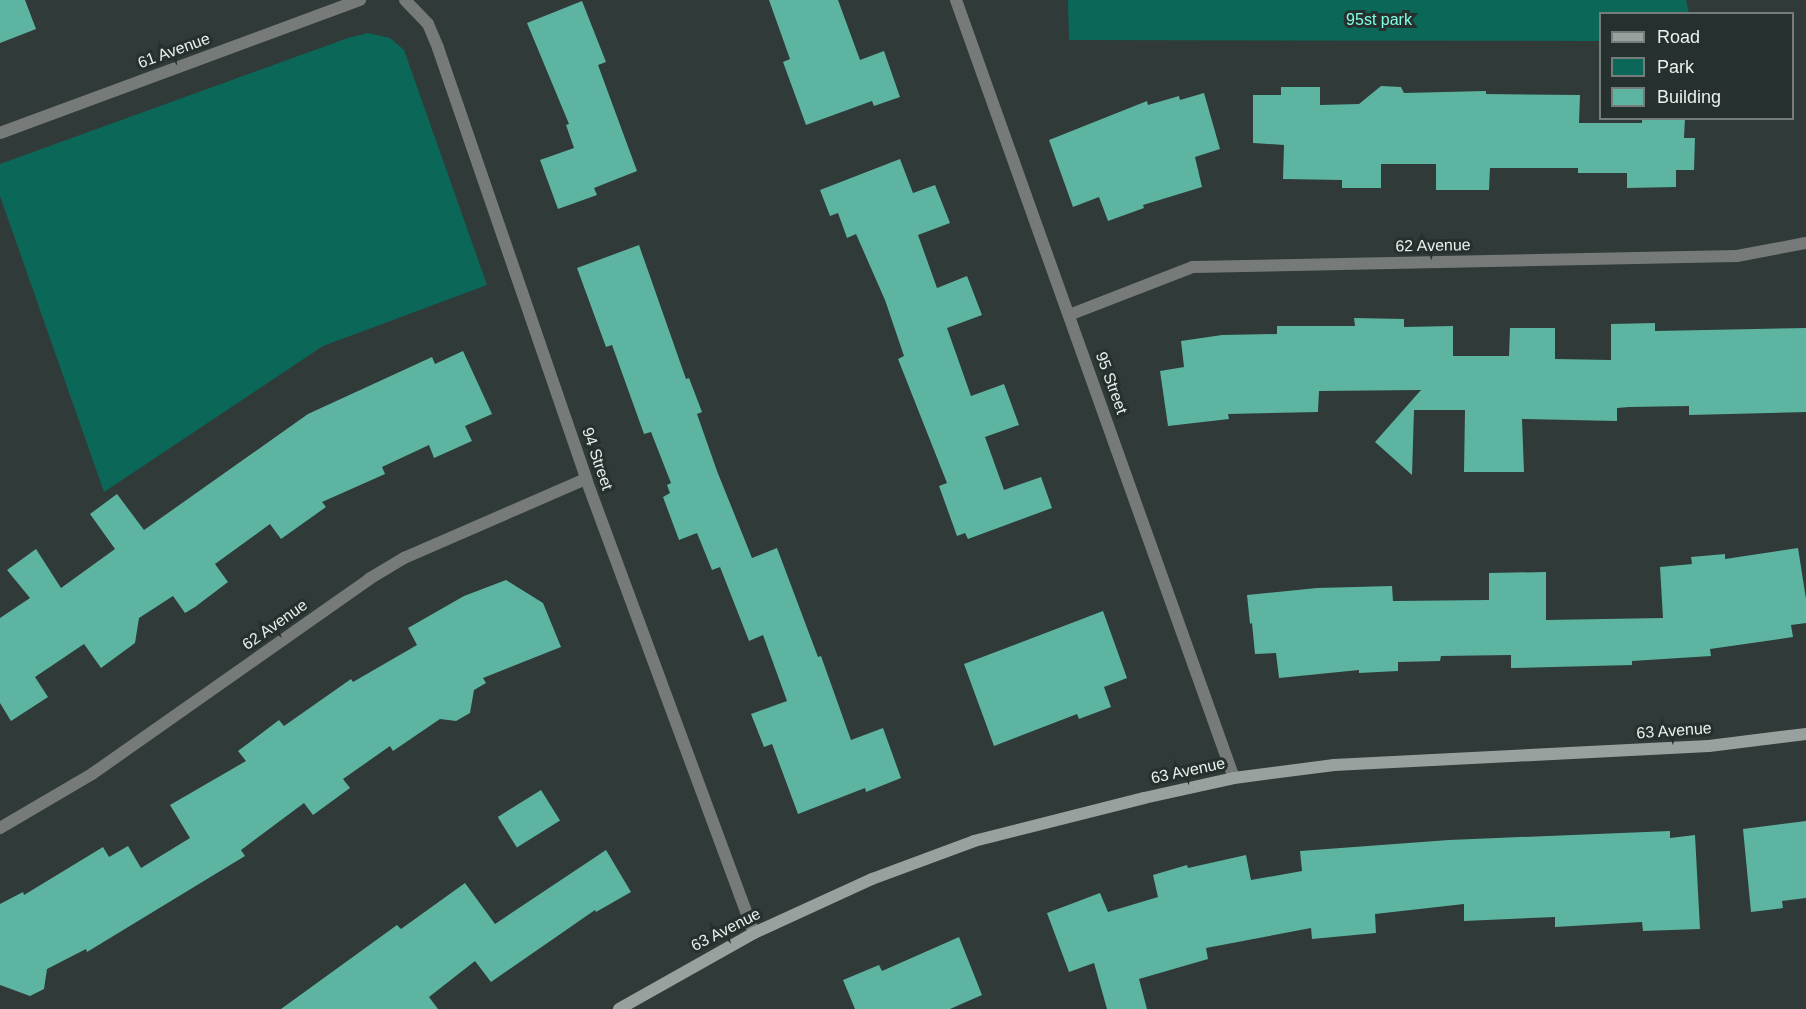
<!DOCTYPE html>
<style>
body{margin:0}
#map{position:relative;width:1806px;height:1009px;overflow:hidden;background:#303a38;font-family:Helvetica,sans-serif}
div>[style]{position:absolute}
.green>*{inset:0;background:#0b6859}
.building>*{inset:0;background:#5db4a1;transform-origin:0 0}
.street>*{height:12px;margin:-6px;padding:0 6px;transform-origin:6px;border-radius:6px;background:#767b7a}
.secondary>*{height:12px;margin:-6px;padding:0 6px;transform-origin:6px;border-radius:6px;background:#99a19f}
span{translate:-50% -50%;white-space:nowrap;text-align:center;line-height:1.15;-webkit-text-stroke:6px #26302e;paint-order:stroke}
.park-label{font-size:16px;color:#81fee4}
.street-label{font-size:16px;color:#e9f0ee}
.legend{position:absolute;left:1599px;top:12px;width:195px;height:108px;box-sizing:border-box;background:#26302e;border:2px solid #747d7b;margin:0;padding:8px 10px;list-style:none;font-size:18px;color:#e9f0ee}
.legend li{display:flex;align-items:center;gap:12px;height:30px}
.legend b{width:30px;border:2px solid #747d7b}
</style>
<div id="map">
<div class="green">
<div style="clip-path:polygon(1068px 0,1686px 0,1689px 13px,1600px 14px,1600px 41px,1069px 40px)"></div>
<div style="clip-path:polygon(368px 33px,390px 38px,404px 50px,487px 285px,323px 346px,104px 492px,0 196px,0 164px,348px 38px)"></div>
</div>
<div class="building">
<div style="clip-path:polygon(0 0,25px 0,36px 29px,0 43px)"></div>
<div style="clip-path:polygon(769px 0,838px 0,860px 60px,884px 51px,900px 97px,874px 106px,872px 101px,806px 125px,783px 62px,790px 59px)"></div>
<div style="clip-path:polygon(582px 1px,606px 62px,598px 65px,637px 171px,594px 188px,597px 195px,558px 209px,540px 160px,574px 148px,566px 125px,569px 124px,527px 23px)"></div>
<div style="clip-path:polygon(1381px 86px,1401px 87px,1404px 93px,1486px 91px,1486px 94px,1580px 95px,1579px 123px,1642px 123px,1642px 118px,1685px 118px,1684px 138px,1695px 138px,1694px 170px,1676px 170px,1676px 187px,1627px 188px,1627px 173px,1578px 173px,1578px 168px,1490px 168px,1489px 190px,1436px 190px,1436px 164px,1381px 164px,1381px 188px,1342px 188px,1342px 180px,1283px 179px,1284px 145px,1253px 143px,1253px 95px,1281px 95px,1281px 87px,1320px 87px,1320px 105px,1359px 104px)"></div>
<div style="clip-path:polygon(1204px 93px,1220px 149px,1195px 157px,1202px 187px,1143px 205px,1144px 208px,1108px 221px,1099px 197px,1073px 207px,1049px 140px,1147px 101px,1148px 105px,1179px 96px,1180px 100px)"></div>
<div style="clip-path:polygon(900px 159px,913px 193px,935px 185px,950px 223px,918px 235px,937px 288px,967px 276px,982px 315px,947px 328px,971px 396px,1004px 384px,1019px 425px,985px 437px,1004px 490px,1041px 477px,1052px 508px,968px 539px,965px 533px,957px 536px,939px 486px,947px 483px,898px 359px,904px 356px,885px 300px,856px 234px,847px 238px,838px 213px,830px 216px,820px 190px)"></div>
<div style="clip-path:polygon(639px 245px,686px 379px,689px 378px,702px 412px,697px 414px,717px 471px,752px 558px,777px 548px,818px 657px,821px 656px,851px 740px,883px 728px,901px 778px,866px 792px,865px 788px,798px 814px,772px 744px,764px 747px,751px 714px,787px 701px,763px 635px,749px 641px,720px 567px,712px 570px,697px 533px,679px 540px,663px 497px,670px 493px,667px 485px,671px 483px,651px 432px,644px 434px,612px 345px,606px 347px,577px 268px)"></div>
<div style="clip-path:polygon(1354px 318px,1404px 319px,1404px 327px,1453px 326px,1453px 356px,1509px 356px,1510px 328px,1555px 328px,1555px 359px,1611px 360px,1611px 324px,1655px 323px,1655px 331px,1806px 328px,1806px 412px,1689px 415px,1689px 406px,1629px 407px,1617px 408px,1617px 421px,1522px 419px,1524px 472px,1464px 472px,1465px 410px,1414px 410px,1412px 475px,1375px 442px,1421px 390px,1319px 391px,1318px 412px,1228px 414px,1229px 419px,1168px 426px,1160px 371px,1184px 367px,1181px 341px,1222px 335px,1277px 334px,1277px 326px,1355px 326px)"></div>
<div style="clip-path:polygon(463px 351px,492px 414px,465px 426px,472px 441px,434px 458px,429px 445px,382px 467px,385px 474px,322px 502px,326px 507px,281px 539px,270px 524px,215px 564px,228px 582px,195px 607px,185px 613px,173px 596px,139px 618px,135px 643px,101px 668px,84px 644px,35px 677px,48px 697px,11px 721px,0 703px,0 618px,30px 598px,7px 570px,36px 549px,61px 588px,115px 549px,90px 514px,117px 494px,144px 530px,308px 414px,432px 357px,435px 364px)"></div>
<div style="clip-path:polygon(1798px 548px,1806px 599px,1806px 623px,1791px 625px,1793px 637px,1710px 649px,1711px 656px,1632px 661px,1632px 665px,1511px 668px,1511px 655px,1441px 656px,1440px 661px,1398px 662px,1398px 671px,1359px 673px,1359px 670px,1279px 678px,1276px 653px,1255px 654px,1252px 623px,1250px 624px,1247px 595px,1317px 588px,1392px 586px,1393px 601px,1489px 600px,1489px 573px,1546px 572px,1546px 620px,1663px 618px,1660px 567px,1692px 564px,1691px 557px,1725px 554px,1725px 559px)"></div>
<div style="clip-path:polygon(506px 580px,543px 603px,561px 647px,483px 678px,486px 683px,474px 690px,470px 713px,456px 721px,440px 719px,393px 751px,390px 746px,343px 779px,350px 788px,313px 815px,304px 803px,241px 850px,245px 856px,87px 952px,86px 949px,47px 969px,44px 989px,30px 996px,0 985px,0 904px,23px 892px,24px 895px,103px 847px,109px 857px,128px 846px,141px 868px,190px 838px,170px 805px,246px 761px,238px 751px,279px 720px,284px 726px,351px 679px,353px 682px,417px 645px,408px 628px,464px 596px)"></div>
<div style="clip-path:polygon(1103px 611px,1127px 678px,1104px 687px,1111px 707px,1079px 719px,1077px 714px,994px 746px,964px 664px)"></div>
<div style="left:541px;top:790px;width:36px;height:51px;rotate:58deg"></div>
<div style="clip-path:polygon(1806px 821px,1806px 898px,1782px 901px,1783px 908px,1751px 912px,1743px 829px)"></div>
<div style="clip-path:polygon(1670px 831px,1670px 838px,1695px 835px,1700px 929px,1643px 931px,1642px 922px,1555px 927px,1555px 917px,1464px 921px,1464px 904px,1375px 914px,1376px 933px,1312px 939px,1311px 928px,1206px 948px,1208px 959px,1139px 979px,1147px 1009px,1107px 1009px,1094px 963px,1069px 972px,1047px 913px,1100px 893px,1108px 912px,1158px 897px,1153px 875px,1187px 865px,1188px 868px,1246px 855px,1251px 880px,1302px 871px,1300px 851px,1449px 840px)"></div>
<div style="clip-path:polygon(606px 850px,631px 892px,596px 912px,595px 910px,491px 982px,475px 961px,429px 997px,438px 1009px,281px 1009px,397px 925px,401px 929px,465px 883px,495px 924px)"></div>
<div style="clip-path:polygon(959px 937px,982px 995px,950px 1009px,855px 1009px,843px 980px,879px 965px,882px 971px)"></div>
</div>
<div class="street">
<div style="left:405px;top:0;width:33px;rotate:46deg"></div>
<div style="left:428px;top:24px;width:26px;rotate:67deg"></div>
<div style="left:438px;top:48px;width:456px;rotate:71deg"></div>
<div style="left:586px;top:479px;width:484px;rotate:69.7deg"></div>
<div style="left:956px;top:0;width:826px;rotate:70.34deg"></div>
<div style="left:0;top:133px;width:384px;rotate:-20.3deg"></div>
<div style="left:1069px;top:315px;width:133px;rotate:-21.2deg"></div>
<div style="left:1193px;top:267px;width:544px;rotate:-1.16deg"></div>
<div style="left:1737px;top:256px;width:70px;rotate:-10.7deg"></div>
<div style="left:0;top:828px;width:107px;rotate:-30.4deg"></div>
<div style="left:92px;top:774px;width:339px;rotate:-35.1deg"></div>
<div style="left:369px;top:579px;width:41px;rotate:-31deg"></div>
<div style="left:404px;top:558px;width:198px;rotate:-23.5deg"></div>
</div>
<div class="secondary">
<div style="left:619px;top:1009px;width:155px;rotate:-29.4deg"></div>
<div style="left:754px;top:933px;width:130px;rotate:-24.6deg"></div>
<div style="left:872px;top:879px;width:109px;rotate:-20.4deg"></div>
<div style="left:974px;top:841px;width:175px;rotate:-14.2deg"></div>
<div style="left:1144px;top:798px;width:92px;rotate:-12.5deg"></div>
<div style="left:1234px;top:778px;width:101px;rotate:-7.4deg"></div>
<div style="left:1334px;top:765px;width:375px;rotate:-2.9deg"></div>
<div style="left:1709px;top:746px;width:98px;rotate:-7.1deg"></div>
</div>
<div class="park-label">
<span style="left:1379px;top:20px">95st park</span>
</div>
<div class="street-label">
<span style="left:174px;top:51px;rotate:-20deg">61 Avenue</span>
<span style="left:1433px;top:246px;rotate:-1deg">62 Avenue</span>
<span style="left:1111px;top:383px;rotate:70deg">95 Street</span>
<span style="left:597px;top:459px;rotate:71deg">94 Street</span>
<span style="left:275px;top:625px;rotate:-35deg">62 Avenue</span>
<span style="left:1674px;top:731px;rotate:-4deg">63 Avenue</span>
<span style="left:1188px;top:771px;rotate:-12deg">63 Avenue</span>
<span style="left:726px;top:930px;rotate:-27deg">63 Avenue</span>
</div>
<ul class="legend">
<li><b style="height:8px;background:#99a19f"></b>Road</li>
<li><b style="height:16px;background:#0b6859"></b>Park</li>
<li><b style="height:16px;background:#5db4a1"></b>Building</li>
</ul>
</div>
